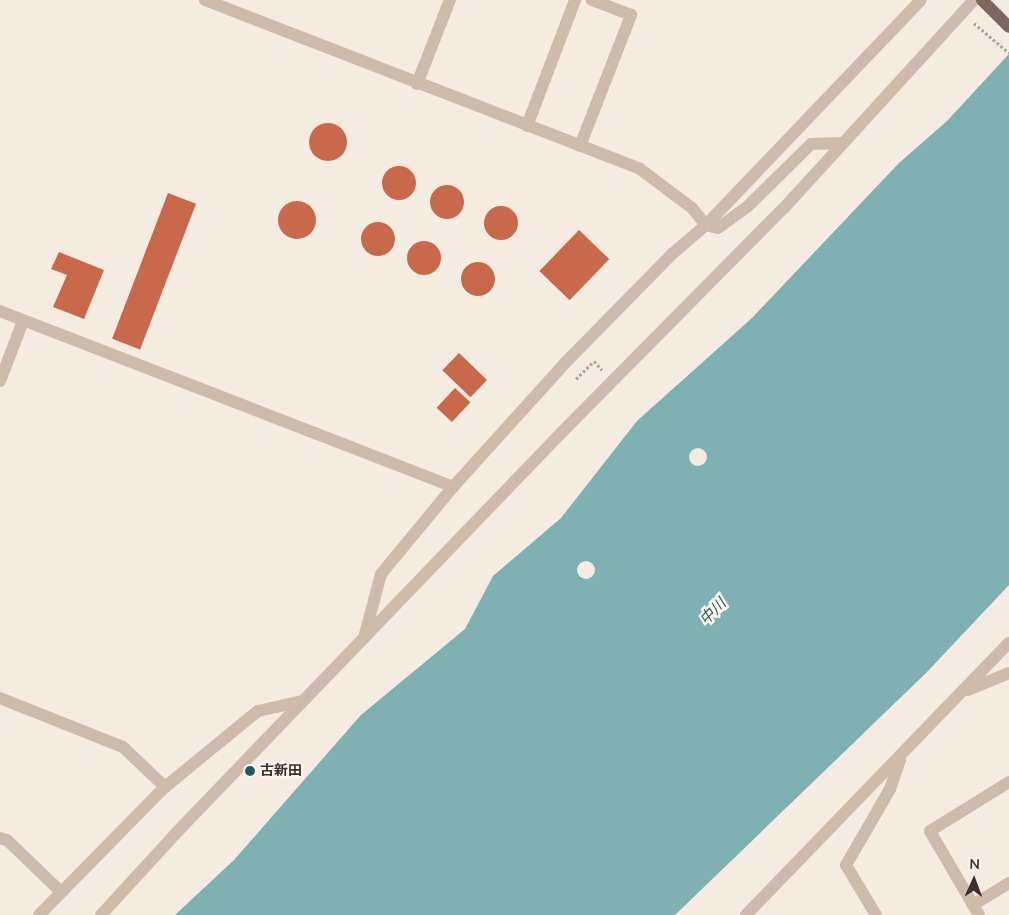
<!DOCTYPE html>
<meta charset="utf-8">
<style>
body{margin:0}
#map{position:relative;width:1009px;height:915px;overflow:hidden;background:#f4ebe1;font-family:"Nunito Sans","Noto Sans JP",sans-serif}
div>[style]{position:absolute}
.water>*{inset:0;background:#7fb0b2}
.pier>*{inset:0;background:#f4ebe1}
.round{border-radius:50%}
.building>*{inset:0;background:#c8694b;transform-origin:0 0}
.path>*{height:3px;margin-top:-1.5px;transform-origin:0;background:repeating-linear-gradient(90deg,#b9a596 0 2.5px,transparent 0 5px)}
.minor>*{height:12px;margin:-6px;padding:0 6px;transform-origin:6px;border-radius:6px;background:#cdbbac}
.major>*{height:12px;margin:-6px;padding:0 6px;transform-origin:6px;border-radius:6px;background:#7d675c}
.dots>*{width:14px;height:14px;translate:-50% -50%;box-sizing:border-box;border:2px solid #fbf5ee;border-radius:50%}
span{translate:-50% -50%;white-space:nowrap;text-align:center;line-height:1.15;-webkit-text-stroke:5px #fbf5ee;paint-order:stroke}
.poi-label{font-size:14px;color:#3b302b;font-weight:700}
.left{translate:0 -50%;text-align:left}
.water-label{font-size:15px;color:#1f5a5e;font-style:italic}
.north{position:absolute;left:949px;top:855px;width:50px;height:50px;-webkit-text-stroke:4px #fbf5ee;paint-order:stroke;rotate:2deg;font-size:14px;font-weight:700;line-height:20px;text-align:center;color:#3b302b}
.north::after{content:'';display:block;margin:auto;width:18px;height:22px;background:#3b302b;clip-path:polygon(50% 0,100% 100%,50% 72%,0 100%)}
</style>
<div id="map">
<div class="water">
<div style="clip-path:polygon(1009px 54px,1009px 585px,926px 673px,675px 915px,175px 915px,234px 860px,361px 715px,465px 629px,493px 576px,561px 518px,637px 421px,752px 318px,899px 163px,947px 121px)"></div>
</div>
<div class="pier">
<div class="round" style="left:689px;top:448px;width:18px;height:18px"></div>
<div class="round" style="left:577px;top:561px;width:18px;height:18px"></div>
</div>
<div class="building">
<div class="round" style="left:309px;top:123px;width:38px;height:38px"></div>
<div class="round" style="left:382px;top:166px;width:34px;height:34px"></div>
<div class="round" style="left:430px;top:185px;width:34px;height:34px"></div>
<div style="left:168px;top:193px;width:30px;height:156px;rotate:21deg"></div>
<div class="round" style="left:278px;top:201px;width:38px;height:38px"></div>
<div class="round" style="left:484px;top:206px;width:34px;height:34px"></div>
<div class="round" style="left:361px;top:222px;width:34px;height:34px"></div>
<div style="left:579px;top:230px;width:42px;height:57px;rotate:44deg"></div>
<div class="round" style="left:407px;top:241px;width:34px;height:34px"></div>
<div style="clip-path:polygon(59px 252px,104px 270px,84px 319px,53px 307px,67px 275px,51px 269px)"></div>
<div class="round" style="left:461px;top:262px;width:34px;height:34px"></div>
<div style="left:459px;top:353px;width:39px;height:24px;rotate:44deg"></div>
<div style="left:455px;top:388px;width:21px;height:27px;rotate:43deg"></div>
</div>
<div class="path">
<div style="left:974px;top:23px;width:46px;rotate:40.6deg"></div>
<div style="left:576px;top:379px;width:25px;rotate:-45deg"></div>
<div style="left:594px;top:361px;width:12px;rotate:48deg"></div>
</div>
<div class="minor">
<div style="left:205px;top:0;width:467px;rotate:21.2deg"></div>
<div style="left:640px;top:169px;width:65px;rotate:36.9deg"></div>
<div style="left:692px;top:208px;width:22px;rotate:51deg"></div>
<div style="left:706px;top:225px;width:12px;rotate:14deg"></div>
<div style="left:718px;top:228px;width:37px;rotate:-36deg"></div>
<div style="left:748px;top:206px;width:88px;rotate:-44.5deg"></div>
<div style="left:811px;top:144px;width:31px;rotate:-2deg"></div>
<div style="left:417px;top:84px;width:90px;rotate:-68.6deg"></div>
<div style="left:527px;top:126px;width:135px;rotate:-69.1deg"></div>
<div style="left:580px;top:146px;width:141px;rotate:-68.7deg"></div>
<div style="left:631px;top:15px;width:42px;rotate:-159deg"></div>
<div style="left:0;top:311px;width:486px;rotate:21.2deg"></div>
<div style="left:0;top:381px;width:64px;rotate:-69deg"></div>
<div style="left:364px;top:638px;width:66px;rotate:-75.1deg"></div>
<div style="left:381px;top:574px;width:113px;rotate:-50.4deg"></div>
<div style="left:453px;top:487px;width:169px;rotate:-47.9deg"></div>
<div style="left:566px;top:362px;width:151px;rotate:-45.5deg"></div>
<div style="left:672px;top:254px;width:45px;rotate:-40.5deg"></div>
<div style="left:706px;top:225px;width:311px;rotate:-46.3deg"></div>
<div style="left:968px;top:690px;width:44px;rotate:-22.5deg"></div>
<div style="left:0;top:698px;width:132px;rotate:21.7deg"></div>
<div style="left:123px;top:747px;width:58px;rotate:43.6deg"></div>
<div style="left:0;top:838px;width:7px;rotate:16deg"></div>
<div style="left:7px;top:840px;width:75px;rotate:43.9deg"></div>
<div style="left:973px;top:905px;width:42px;rotate:-31.4deg"></div>
<div style="left:39px;top:915px;width:180px;rotate:-45.5deg"></div>
<div style="left:165px;top:787px;width:120px;rotate:-39.3deg"></div>
<div style="left:258px;top:711px;width:45px;rotate:-12.8deg"></div>
<div style="left:101px;top:915px;width:113px;rotate:-47.5deg"></div>
<div style="left:177px;top:832px;width:555px;rotate:-46.09deg"></div>
<div style="left:562px;top:432px;width:315px;rotate:-45.3deg"></div>
<div style="left:784px;top:208px;width:282px;rotate:-47.6deg"></div>
<div style="left:746px;top:915px;width:378px;rotate:-46deg"></div>
<div style="left:876px;top:915px;width:58px;rotate:-121deg"></div>
<div style="left:846px;top:865px;width:88px;rotate:-59.9deg"></div>
<div style="left:890px;top:789px;width:31px;rotate:-71deg"></div>
<div style="left:979px;top:915px;width:97px;rotate:-120.3deg"></div>
<div style="left:930px;top:831px;width:93px;rotate:-31.8deg"></div>
</div>
<div class="major">
<div style="left:982px;top:0;width:38px;rotate:45deg"></div>
</div>
<div class="dots">
<div style="left:250px;top:771px;background:#1f5a5e"></div>
</div>
<div class="poi-label">
<span class="left" style="left:260px;top:771px">古新田</span>
</div>
<div class="water-label">
<span style="left:713px;top:612px;rotate:-46deg">中川</span>
</div>
<div class="north">N</div>
</div>
